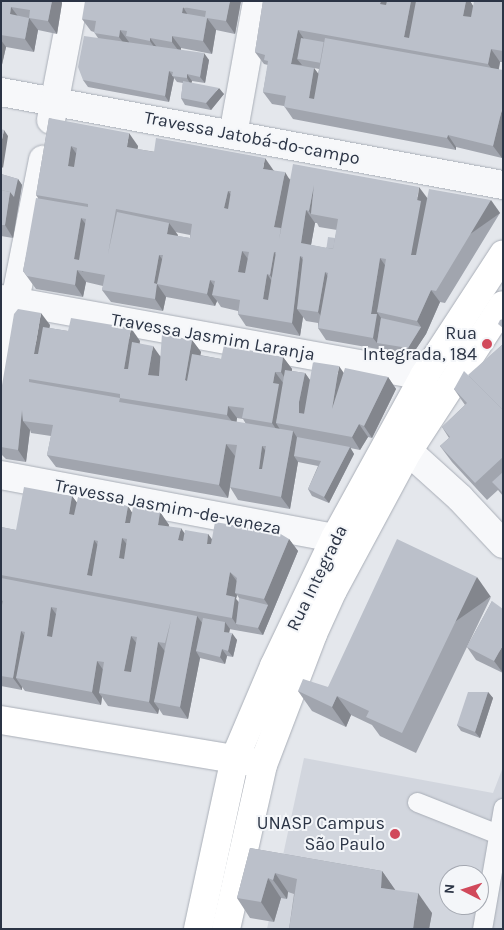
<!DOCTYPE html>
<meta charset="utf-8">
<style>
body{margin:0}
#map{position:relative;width:504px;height:930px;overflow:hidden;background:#e4e7ec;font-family:Karla,sans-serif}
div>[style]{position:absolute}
.built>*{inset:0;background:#d2d6de}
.roads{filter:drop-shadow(0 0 1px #a9aeb7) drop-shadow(0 0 1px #a9aeb7)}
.lane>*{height:19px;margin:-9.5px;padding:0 9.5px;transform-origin:9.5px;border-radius:9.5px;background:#f7f8fa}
.street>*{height:28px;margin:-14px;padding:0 14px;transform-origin:14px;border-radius:14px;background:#f7f8fa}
.secondary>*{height:28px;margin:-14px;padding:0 14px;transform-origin:14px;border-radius:14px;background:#fff}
.wall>*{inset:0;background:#a1a5ae}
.shaded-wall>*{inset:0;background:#83868d;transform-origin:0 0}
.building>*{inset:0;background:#bbc0ca;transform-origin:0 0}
.dots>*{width:14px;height:14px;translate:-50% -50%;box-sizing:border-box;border:2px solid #f4f6f9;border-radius:50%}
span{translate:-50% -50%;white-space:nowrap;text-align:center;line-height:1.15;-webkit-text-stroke:4px #f4f6f9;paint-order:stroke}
.street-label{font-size:18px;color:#2b3445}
.poi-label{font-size:18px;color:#2b3445}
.right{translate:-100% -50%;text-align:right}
.frame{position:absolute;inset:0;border:2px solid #2b3445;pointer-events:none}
.north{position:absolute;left:439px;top:865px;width:50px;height:50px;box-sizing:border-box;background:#f4f6f9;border:1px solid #a4a8b1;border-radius:50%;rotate:275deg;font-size:14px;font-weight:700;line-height:20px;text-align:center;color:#2b3445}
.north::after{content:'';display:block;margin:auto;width:18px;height:22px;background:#d1495b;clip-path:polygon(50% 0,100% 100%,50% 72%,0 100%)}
</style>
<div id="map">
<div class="built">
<div style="clip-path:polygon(evenodd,304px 758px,493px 793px,503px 767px,503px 929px,267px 929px,304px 758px,449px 875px,479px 875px,479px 905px,449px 905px,449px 875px)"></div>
</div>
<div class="roads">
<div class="lane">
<div style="left:417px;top:802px;width:87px;rotate:21.6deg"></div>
<div style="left:482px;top:929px;width:123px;rotate:-80.2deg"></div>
</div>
<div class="street">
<div style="left:1px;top:92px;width:511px;rotate:10.5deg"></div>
<div style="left:51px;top:120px;width:121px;rotate:-79.1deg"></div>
<div style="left:233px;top:135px;width:136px;rotate:-79.8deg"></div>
<div style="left:1px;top:299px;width:430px;rotate:10.3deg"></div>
<div style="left:1px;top:391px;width:91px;rotate:-81.2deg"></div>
<div style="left:15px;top:301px;width:144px;rotate:-78.8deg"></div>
<div style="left:408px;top:451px;width:70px;rotate:42.1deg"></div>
<div style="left:460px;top:498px;width:63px;rotate:46.9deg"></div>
<div style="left:1px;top:475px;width:340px;rotate:10.7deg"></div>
</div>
<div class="secondary">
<div style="left:1px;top:720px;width:254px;rotate:9.5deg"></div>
<div style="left:198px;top:929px;width:175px;rotate:-77.8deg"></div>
<div style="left:235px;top:758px;width:100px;rotate:-67deg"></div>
<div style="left:274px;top:666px;width:142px;rotate:-64.5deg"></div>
<div style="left:335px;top:538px;width:185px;rotate:-61.2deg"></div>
<div style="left:424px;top:376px;width:145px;rotate:-56.9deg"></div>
<div style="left:226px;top:929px;width:168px;rotate:-77.3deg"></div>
<div style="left:263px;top:765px;width:140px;rotate:-69.1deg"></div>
<div style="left:313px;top:634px;width:48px;rotate:-65.6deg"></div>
<div style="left:333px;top:590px;width:158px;rotate:-61.7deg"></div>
<div style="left:408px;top:451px;width:174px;rotate:-56.9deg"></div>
</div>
</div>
<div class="wall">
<div style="clip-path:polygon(1px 1px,61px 1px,62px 3px,57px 34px,38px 30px,34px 52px,6px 47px,1px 69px)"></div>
<div style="clip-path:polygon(241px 1px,235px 34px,216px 30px,212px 54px,181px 48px,181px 50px,209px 60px,205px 83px,192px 81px,191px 83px,224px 94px,211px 110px,185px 105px,181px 98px,183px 83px,177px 82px,174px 78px,169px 102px,88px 87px,83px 80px,98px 38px,94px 32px,91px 31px,82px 19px)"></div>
<div style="clip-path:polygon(evenodd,263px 1px,470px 1px,473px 6px,503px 1px,503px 62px,500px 62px,499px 69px,502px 158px,456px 147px,456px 150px,293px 119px,284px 106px,272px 104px,263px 92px,268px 65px,264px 64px,255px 52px,263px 1px,314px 68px,319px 69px,318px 74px,314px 68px)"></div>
<div style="clip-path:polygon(evenodd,49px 118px,138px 146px,137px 149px,273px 170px,290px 179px,427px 198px,500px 213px,445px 303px,440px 302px,426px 334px,412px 355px,326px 340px,318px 328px,318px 323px,306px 321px,303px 317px,300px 336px,246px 326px,238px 314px,238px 311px,221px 307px,217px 301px,215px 306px,166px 297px,163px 311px,111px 302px,102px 290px,103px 286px,86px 282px,83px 297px,36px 289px,23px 271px,38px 198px,36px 195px,49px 118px,315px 223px,317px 223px,319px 227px,337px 230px,335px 238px,326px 248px,311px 245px,315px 223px,49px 118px,175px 232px,190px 235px,190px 238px,177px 236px,175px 232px)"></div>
<div style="clip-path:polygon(1px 174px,18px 179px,22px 185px,13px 238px,1px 236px)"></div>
<div style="clip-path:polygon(evenodd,50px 325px,49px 328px,68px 331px,140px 341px,139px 343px,160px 356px,192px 340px,201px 352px,200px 355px,221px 359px,283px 357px,292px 369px,292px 371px,305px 373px,310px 380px,344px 373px,388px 377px,396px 389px,372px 438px,368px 437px,360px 450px,350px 448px,354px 454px,329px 503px,312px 496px,308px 489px,318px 466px,298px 462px,290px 509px,238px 500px,230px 487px,228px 498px,56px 467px,47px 455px,51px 436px,31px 433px,30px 430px,26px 462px,6px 459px,1px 454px,1px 391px,50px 325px,237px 418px,243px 419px,246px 424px,236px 422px,237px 418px)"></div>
<div style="clip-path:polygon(503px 344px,503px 496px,498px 490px,487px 500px,452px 462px,440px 446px,449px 438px,442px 427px,465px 405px,454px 389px)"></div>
<div style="clip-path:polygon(evenodd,72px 496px,77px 503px,128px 506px,132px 513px,160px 512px,169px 525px,168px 526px,184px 533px,208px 534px,212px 540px,289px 539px,298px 551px,263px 635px,229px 629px,229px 633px,237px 640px,233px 657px,227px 656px,225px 664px,200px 658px,188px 719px,163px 715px,159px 709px,158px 714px,108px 706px,102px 697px,101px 705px,25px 691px,22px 687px,22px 690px,1px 686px,1px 527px,16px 530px,72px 496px,237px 595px,239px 598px,239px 602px,236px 599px,237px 595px)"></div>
<div style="clip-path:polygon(491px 597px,416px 753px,380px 736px,372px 725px,351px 715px,346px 727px,312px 711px,298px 691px,328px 687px)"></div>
<div style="clip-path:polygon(492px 601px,503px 673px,476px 660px,467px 647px)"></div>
<div style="clip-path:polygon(488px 692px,493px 698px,480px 738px,461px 731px,457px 725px)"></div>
<div style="clip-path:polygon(250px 848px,382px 871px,395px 890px,432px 913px,429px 929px,289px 929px,294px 894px,288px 892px,287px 899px,281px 898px,274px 922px,250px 918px,237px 898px)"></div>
</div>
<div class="shaded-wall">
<div style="clip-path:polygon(52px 1px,61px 1px,62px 3px,57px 34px,48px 21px)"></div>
<div style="clip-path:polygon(230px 1px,241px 1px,235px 34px,226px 21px)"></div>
<div style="clip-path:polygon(381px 1px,392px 1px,389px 16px,380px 4px)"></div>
<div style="clip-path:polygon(411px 1px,422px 1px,413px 49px,404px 37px)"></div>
<div style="clip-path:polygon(466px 1px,470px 1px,475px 9px,472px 28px,463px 16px)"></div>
<div style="clip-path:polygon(11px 7px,20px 19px,10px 14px)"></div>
<div style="clip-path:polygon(183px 7px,191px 20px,182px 13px)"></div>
<div style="clip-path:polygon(29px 18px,38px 30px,34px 52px,25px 39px)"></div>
<div style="clip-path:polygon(207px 18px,216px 30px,212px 54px,203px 41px)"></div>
<div style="clip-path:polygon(120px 30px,129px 42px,128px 49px,119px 37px)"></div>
<div style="clip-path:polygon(298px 30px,306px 42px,297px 59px,302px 65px,291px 64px)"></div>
<div style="clip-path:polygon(172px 36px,181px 48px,181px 54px,172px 42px)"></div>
<div style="clip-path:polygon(150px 38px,159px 50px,158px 53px,150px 41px)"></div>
<div style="clip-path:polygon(1px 40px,6px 47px,1px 69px)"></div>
<div style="clip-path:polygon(491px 49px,500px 62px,497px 77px,488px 64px)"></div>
<div style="clip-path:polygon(204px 53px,209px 60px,205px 83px,200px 77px)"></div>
<div style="clip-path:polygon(314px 68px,323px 80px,318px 111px,309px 98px)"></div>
<div style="clip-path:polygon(169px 71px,174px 78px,169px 102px,165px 96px)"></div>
<div style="clip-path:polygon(187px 74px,192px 81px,191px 85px,187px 78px)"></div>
<div style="clip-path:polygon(219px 88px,224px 94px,211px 110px,206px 103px)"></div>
<div style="clip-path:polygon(503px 105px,503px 154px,502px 158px,493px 146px)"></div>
<div style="clip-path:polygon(4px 130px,8px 136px,3px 168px,1px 166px,1px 144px)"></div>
<div style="clip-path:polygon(129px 133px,138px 146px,136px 159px,127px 147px)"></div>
<div style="clip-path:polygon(448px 135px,456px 147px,456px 150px,447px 138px)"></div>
<div style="clip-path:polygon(71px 146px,80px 159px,76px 178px,68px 166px)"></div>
<div style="clip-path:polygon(265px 158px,274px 171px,263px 169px)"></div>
<div style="clip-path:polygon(285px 172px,293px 185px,288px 252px,274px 227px)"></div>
<div style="clip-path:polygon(18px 179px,22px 185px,13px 238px,5px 225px,10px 192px)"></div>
<div style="clip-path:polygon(314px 185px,311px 214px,309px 211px)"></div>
<div style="clip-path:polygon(419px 187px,428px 199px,420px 267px,411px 255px)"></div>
<div style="clip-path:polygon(228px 191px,237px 203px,233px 221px,224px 208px)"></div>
<div style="left:491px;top:200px;width:16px;height:106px;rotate:55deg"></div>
<div style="clip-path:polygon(306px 210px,315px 223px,309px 256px,301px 243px)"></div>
<div style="clip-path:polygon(81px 218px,90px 230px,83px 272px,74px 259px)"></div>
<div style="clip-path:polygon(169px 223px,178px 235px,175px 247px,167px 234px)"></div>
<div style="clip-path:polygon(242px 251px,251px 263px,247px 284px,238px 272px)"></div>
<div style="clip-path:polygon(274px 252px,282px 265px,278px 287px,270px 275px)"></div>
<div style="clip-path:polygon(159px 255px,168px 267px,157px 284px,166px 297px,163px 311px,155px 299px,154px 283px)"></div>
<div style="clip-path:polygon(300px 256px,309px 268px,297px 309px,303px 317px,300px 336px,292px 323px)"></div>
<div style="clip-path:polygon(380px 258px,389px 271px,377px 312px,381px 318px,377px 343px,373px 338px,371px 314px)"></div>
<div style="clip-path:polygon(77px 270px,86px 282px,83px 297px,75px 285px)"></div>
<div style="clip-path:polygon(325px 272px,333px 285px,327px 325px,318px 312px)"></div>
<div style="clip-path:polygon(267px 274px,276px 287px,272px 312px,263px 299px)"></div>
<div style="clip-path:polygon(210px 280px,219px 293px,212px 295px,217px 301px,215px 306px,207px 294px)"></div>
<div style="clip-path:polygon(431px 290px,440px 302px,426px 334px,412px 355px,408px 348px,421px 327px,417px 321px)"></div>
<div style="clip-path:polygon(41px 313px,50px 325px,42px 366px,34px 354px)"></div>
<div style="clip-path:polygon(131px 328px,140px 341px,133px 381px,124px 369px)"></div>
<div style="clip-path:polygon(192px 340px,201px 352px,194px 393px,185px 380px)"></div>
<div style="clip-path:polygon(153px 346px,162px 359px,157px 387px,148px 375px)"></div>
<div style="clip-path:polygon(283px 357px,292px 369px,289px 385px,281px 372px)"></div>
<div style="clip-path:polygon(339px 366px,348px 379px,332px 409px)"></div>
<div style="clip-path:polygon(275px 372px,284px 384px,276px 423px,281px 431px,280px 435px,272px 423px,273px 383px)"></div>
<div style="clip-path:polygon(305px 373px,314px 386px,308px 414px,299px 413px,299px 402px)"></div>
<div style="clip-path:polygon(388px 377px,396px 389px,372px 438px,364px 426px)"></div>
<div style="clip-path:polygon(228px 406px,237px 418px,236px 427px,227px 415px)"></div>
<div style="clip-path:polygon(22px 410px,23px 421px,30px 430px,26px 462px,18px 450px)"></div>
<div style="clip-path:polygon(359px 424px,368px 437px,360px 450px,352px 437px)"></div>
<div style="clip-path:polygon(293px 431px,301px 444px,294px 456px,298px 462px,290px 509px,281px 497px)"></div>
<div style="clip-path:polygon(226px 444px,235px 456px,228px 498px,219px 485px)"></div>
<div style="clip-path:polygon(262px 446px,271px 458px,268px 481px,259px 469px)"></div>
<div style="clip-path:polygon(350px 447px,354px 454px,329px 503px,324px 497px)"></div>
<div style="clip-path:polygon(72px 496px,81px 508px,78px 526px,69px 514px)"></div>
<div style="clip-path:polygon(128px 506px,136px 519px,134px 535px,125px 523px)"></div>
<div style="clip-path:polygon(160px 512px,169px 525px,166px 537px,158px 525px)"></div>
<div style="clip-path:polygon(181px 528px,189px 540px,187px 552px,178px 540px)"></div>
<div style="clip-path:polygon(208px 534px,217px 546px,207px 544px)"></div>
<div style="clip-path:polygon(122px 538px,131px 550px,128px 571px,119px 558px)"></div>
<div style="clip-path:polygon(289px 539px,298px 551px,263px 635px,258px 628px,268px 605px,264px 599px)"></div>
<div style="clip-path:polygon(94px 540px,103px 552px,96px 587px,87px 575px)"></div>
<div style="clip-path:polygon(230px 572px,239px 584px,235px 593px,237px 595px,236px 599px,244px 609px,236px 624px,241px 631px,232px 618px,226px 595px)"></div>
<div style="left:477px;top:577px;width:24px;height:173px;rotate:55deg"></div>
<div style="clip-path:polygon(51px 607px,60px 620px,56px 648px,47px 636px)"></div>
<div style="clip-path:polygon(197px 616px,206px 628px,196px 651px,200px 658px,188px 719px,180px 707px)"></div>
<div style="clip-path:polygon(225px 622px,230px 629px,228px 639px,224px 632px)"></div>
<div style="clip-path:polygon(21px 631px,30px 644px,16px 678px,22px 687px,22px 690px,13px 678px)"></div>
<div style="clip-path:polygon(232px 633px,237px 640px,233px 657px,228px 651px)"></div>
<div style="clip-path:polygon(131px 636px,140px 648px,133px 684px,124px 671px)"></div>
<div style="clip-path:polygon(158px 642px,167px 654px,154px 702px,159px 709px,158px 714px,149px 702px)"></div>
<div style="clip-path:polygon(503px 645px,503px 673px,494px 661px)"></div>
<div style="clip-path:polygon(222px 649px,227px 656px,225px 664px,220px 657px)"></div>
<div style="clip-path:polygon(97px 661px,106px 674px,99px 693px,102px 697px,101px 705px,92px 692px)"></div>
<div style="clip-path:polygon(488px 692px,493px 698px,480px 738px,475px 732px)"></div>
<div style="clip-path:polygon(337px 696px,351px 715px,346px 727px,332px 707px)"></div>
<div style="clip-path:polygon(382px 871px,396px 891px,381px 888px)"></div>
<div style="clip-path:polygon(275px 873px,288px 892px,287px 899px,273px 880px)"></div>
<div style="clip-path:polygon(268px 878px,281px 898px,274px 922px,261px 902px)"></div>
<div style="clip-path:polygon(418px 893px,432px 913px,429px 929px,413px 929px)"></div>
</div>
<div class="building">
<div style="clip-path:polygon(1px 1px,52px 1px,48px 21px,29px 18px,30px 10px,11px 7px,10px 14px,29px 18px,25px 39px,1px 35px)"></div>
<div style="clip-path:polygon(evenodd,85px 1px,230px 1px,226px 21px,207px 18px,203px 41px,172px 36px,172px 42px,150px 38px,150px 41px,126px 36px,127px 31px,120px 30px,119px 37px,94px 33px,96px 21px,82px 19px,85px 1px,183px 7px,206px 11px,205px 17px,182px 13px,183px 7px)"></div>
<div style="clip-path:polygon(263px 1px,381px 1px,380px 4px,386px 5px,387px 1px,411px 1px,404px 37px,409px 38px,416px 1px,466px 1px,463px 16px,471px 17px,474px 1px,503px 1px,503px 51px,491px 49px,488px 64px,298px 30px,291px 64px,314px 68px,309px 98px,314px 99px,325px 38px,503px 70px,503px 105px,493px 146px,448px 135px,447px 138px,284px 107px,286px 96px,263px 92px,268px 61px,264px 60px,265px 55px,255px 52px)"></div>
<div style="clip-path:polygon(84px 36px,204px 53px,200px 77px,187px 74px,187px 78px,172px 76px,173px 72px,169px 71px,165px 96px,83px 80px,78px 67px)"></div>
<div style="left:301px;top:38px;width:23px;height:21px;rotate:10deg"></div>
<div style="clip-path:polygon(183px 81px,219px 88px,206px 103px,181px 98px)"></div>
<div style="clip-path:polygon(evenodd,49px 118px,129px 133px,127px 147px,154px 152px,156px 138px,265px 158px,263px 169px,285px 172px,274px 227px,281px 228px,279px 240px,293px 164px,419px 187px,417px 200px,421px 201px,411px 255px,416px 255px,429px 189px,491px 200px,436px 291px,431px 290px,417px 321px,377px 312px,386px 259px,380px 258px,371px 314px,377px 314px,373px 338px,318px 328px,328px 273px,325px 272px,318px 312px,297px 309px,303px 257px,300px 256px,292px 323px,238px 314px,240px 300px,212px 295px,215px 281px,210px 280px,207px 294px,157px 284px,155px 299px,102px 290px,105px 275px,77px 270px,75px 285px,27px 276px,23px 271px,36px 198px,88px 207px,88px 204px,36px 195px,49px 118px,71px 146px,77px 148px,74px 167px,68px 166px,71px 146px,49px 118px,314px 185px,311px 214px,338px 219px,333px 249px,301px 243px,306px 210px,309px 211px,314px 185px,49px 118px,228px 191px,231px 191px,228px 209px,224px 208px,228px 191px,49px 118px,116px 209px,192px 224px,190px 238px,167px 234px,169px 223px,117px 212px,108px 254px,116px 209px,49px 118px,81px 218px,86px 219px,79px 260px,74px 259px,81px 218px,49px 118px,242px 251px,249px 252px,245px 273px,238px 272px,242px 251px,49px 118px,274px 252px,276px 252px,268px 300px,263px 299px,267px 274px,270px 275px,274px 252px,49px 118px,159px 255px,163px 255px,157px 284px,154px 283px,159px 255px)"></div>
<div style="clip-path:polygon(1px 129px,4px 130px,1px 144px)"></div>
<div style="clip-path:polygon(1px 174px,18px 179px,14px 197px,10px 192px,1px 190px)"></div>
<div style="clip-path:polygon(1px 190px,10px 192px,5px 225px,1px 225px)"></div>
<div style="left:328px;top:237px;width:7px;height:11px;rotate:8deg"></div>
<div style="clip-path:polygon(evenodd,18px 309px,41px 313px,34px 354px,38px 354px,43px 327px,68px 331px,71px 318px,131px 328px,124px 369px,128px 369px,132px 342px,153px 346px,148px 375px,159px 376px,162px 334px,192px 340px,185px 380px,187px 381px,192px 354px,221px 359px,224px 345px,283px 357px,281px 372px,275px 372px,273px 383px,279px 384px,272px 423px,242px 418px,244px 408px,228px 406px,227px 415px,120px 398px,119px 402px,293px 431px,281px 497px,230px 487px,237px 445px,226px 444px,219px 485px,47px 455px,53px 425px,23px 421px,22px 410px,18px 450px,1px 447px,1px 391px,14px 314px,18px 309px,29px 379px,120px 394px,120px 398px,29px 382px,29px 379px,18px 309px,262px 446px,266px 446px,262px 469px,259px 469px,262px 446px)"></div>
<div style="clip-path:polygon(381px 318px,421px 327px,408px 348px,377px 343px)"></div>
<div style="clip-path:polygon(503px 319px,503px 328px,498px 324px,500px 320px)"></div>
<div style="clip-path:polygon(503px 344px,503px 410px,468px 375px)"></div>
<div style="clip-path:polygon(313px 362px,339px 366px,332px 409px,345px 368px,388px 377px,364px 426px,359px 424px,352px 437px,276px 423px,285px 370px,305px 373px,299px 402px,299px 413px,304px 414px)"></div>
<div style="clip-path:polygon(464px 371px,503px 410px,503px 457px,475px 483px,440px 446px,450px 437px,442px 427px,467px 403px,454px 389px)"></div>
<div style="clip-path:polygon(297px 437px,350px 447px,324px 497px,308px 489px,321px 461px,294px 456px)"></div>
<div style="clip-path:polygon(503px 472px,503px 493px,492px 482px)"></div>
<div style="clip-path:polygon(evenodd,24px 487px,72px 496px,69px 514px,74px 515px,78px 497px,128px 506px,125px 523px,130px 523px,133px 507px,160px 512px,158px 525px,181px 528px,178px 540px,183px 541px,185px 530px,208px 534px,207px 544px,211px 544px,215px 522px,279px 533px,289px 539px,264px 599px,235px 593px,237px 578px,230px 572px,226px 595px,235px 597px,232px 618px,1px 575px,1px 527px,16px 530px,24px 487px,122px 538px,127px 539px,124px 559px,119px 558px,122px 538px,24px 487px,94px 540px,98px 541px,92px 576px,87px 575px,94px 540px)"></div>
<div style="clip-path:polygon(397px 539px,477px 577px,402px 733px,366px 717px,369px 711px,337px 696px,332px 707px,298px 691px,303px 679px,328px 687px)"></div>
<div style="clip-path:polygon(evenodd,1px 578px,197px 616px,180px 707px,154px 702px,171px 620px,165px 643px,158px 642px,149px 702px,99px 693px,104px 662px,97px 661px,92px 692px,16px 678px,25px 632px,21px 631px,13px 678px,1px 676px,1px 609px,3px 601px,1px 600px,1px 578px,51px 607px,57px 608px,52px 637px,47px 636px,51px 607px,1px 578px,131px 636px,137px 637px,131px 672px,124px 671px,131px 636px)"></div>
<div style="clip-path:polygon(239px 598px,268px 605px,258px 628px,236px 624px)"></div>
<div style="clip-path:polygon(492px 601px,503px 609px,503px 645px,494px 661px,467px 647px)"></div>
<div style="clip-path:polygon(203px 618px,225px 622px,224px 632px,232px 633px,228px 651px,222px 649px,220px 657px,196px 651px)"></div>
<div style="clip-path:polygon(468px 692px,488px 692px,475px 732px,457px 725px)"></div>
<div style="clip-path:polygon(250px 848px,382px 871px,381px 888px,418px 893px,413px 929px,289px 929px,297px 879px,275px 873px,273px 880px,268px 878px,261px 902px,237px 898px)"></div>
</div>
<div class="dots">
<div style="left:487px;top:344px;background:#d1495b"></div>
<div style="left:395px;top:834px;background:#d1495b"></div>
</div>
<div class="street-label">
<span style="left:252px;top:138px;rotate:11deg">Travessa Jatobá-do-campo</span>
<span style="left:213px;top:337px;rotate:10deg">Travessa Jasmim Laranja</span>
<span style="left:168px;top:507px;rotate:11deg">Travessa Jasmim-de-veneza</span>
<span style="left:317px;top:578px;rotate:-64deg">Rua Integrada</span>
</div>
<div class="poi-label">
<span class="right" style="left:477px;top:344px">Rua<br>Integrada, 184</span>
<span class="right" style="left:385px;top:834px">UNASP Campus<br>São Paulo</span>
</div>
<div class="frame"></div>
<div class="north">N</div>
</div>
